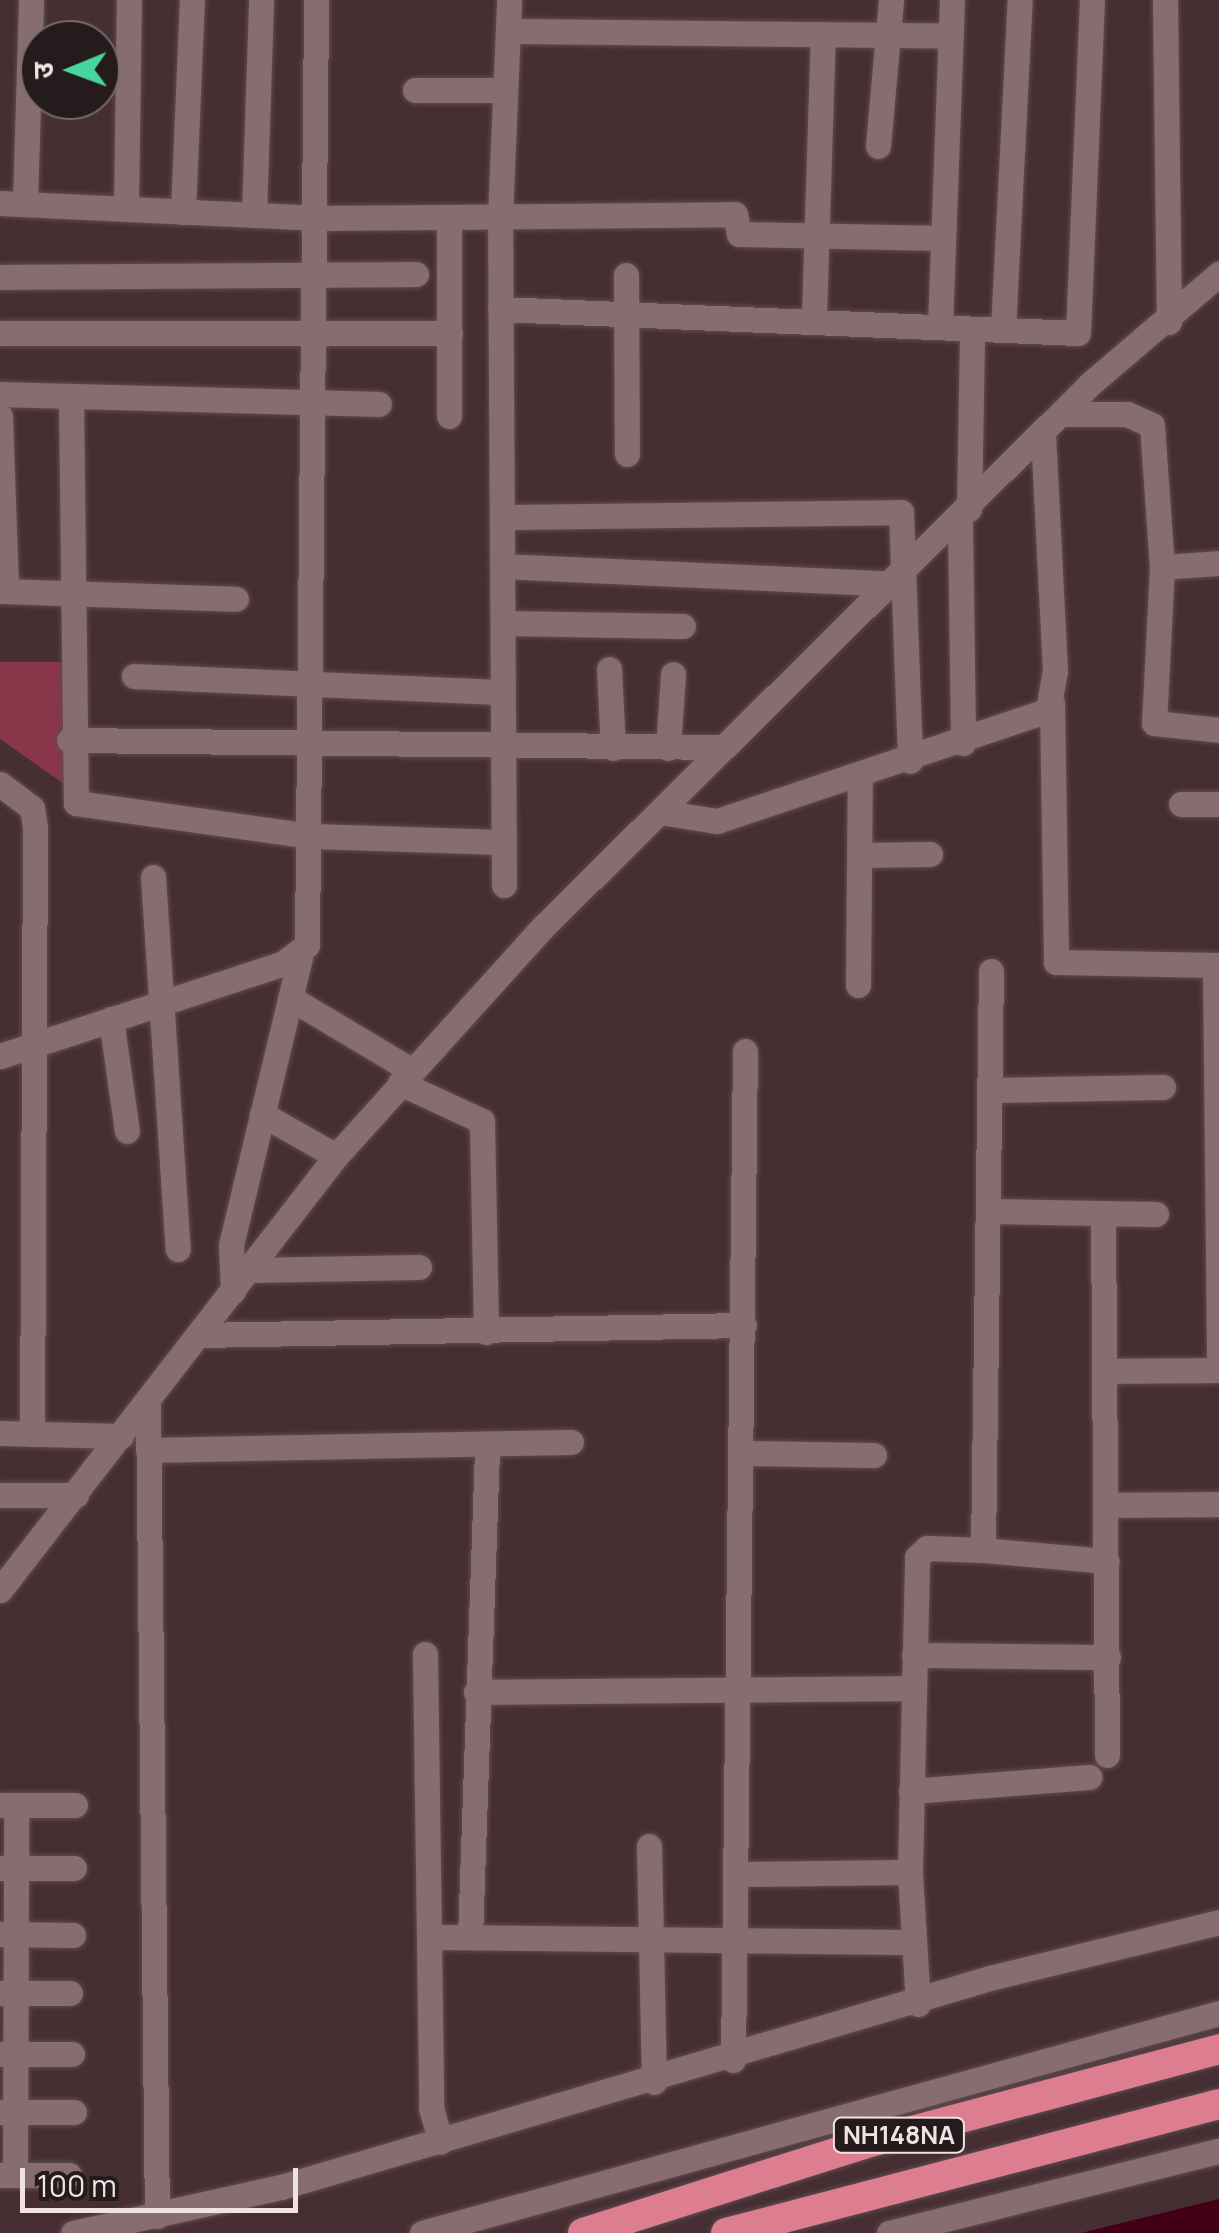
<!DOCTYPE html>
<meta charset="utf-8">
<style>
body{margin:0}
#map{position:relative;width:1219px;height:2233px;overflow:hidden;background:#462f33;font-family:Manrope,"Noto Sans Devanagari",sans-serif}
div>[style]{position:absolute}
.green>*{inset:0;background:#8a364a}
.water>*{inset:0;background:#410016}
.roads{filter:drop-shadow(0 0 2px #5f4c4f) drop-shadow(0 0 2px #5f4c4f)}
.minor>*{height:25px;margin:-12.5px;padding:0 12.5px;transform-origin:12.5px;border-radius:12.5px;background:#876c70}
.highway>*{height:30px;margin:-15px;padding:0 15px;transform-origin:15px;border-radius:15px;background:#dd7e90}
span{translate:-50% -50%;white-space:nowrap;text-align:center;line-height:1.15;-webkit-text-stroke:10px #251b1c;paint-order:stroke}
.shield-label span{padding:2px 8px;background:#251b1c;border:2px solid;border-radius:8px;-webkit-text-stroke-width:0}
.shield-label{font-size:25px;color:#f1e2e4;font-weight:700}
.north{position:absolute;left:20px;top:20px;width:100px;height:100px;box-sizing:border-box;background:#251b1c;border:2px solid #776b6c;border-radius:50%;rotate:269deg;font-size:28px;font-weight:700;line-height:40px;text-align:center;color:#f1e2e4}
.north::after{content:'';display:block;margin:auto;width:35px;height:45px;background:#47d49e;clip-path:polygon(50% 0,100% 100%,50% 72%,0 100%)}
.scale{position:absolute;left:20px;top:2168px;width:278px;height:45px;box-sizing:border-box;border:5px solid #f1e2e4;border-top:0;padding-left:12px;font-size:30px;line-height:35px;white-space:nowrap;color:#f1e2e4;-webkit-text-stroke:8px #251b1c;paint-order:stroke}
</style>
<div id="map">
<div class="green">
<div style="clip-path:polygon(0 662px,71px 662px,64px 784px,0 739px)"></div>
</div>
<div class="water">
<div style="clip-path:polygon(1219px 2199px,1219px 2233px,1081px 2233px)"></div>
</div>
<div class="roads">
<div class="minor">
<div style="left:1165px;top:0;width:322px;rotate:89.3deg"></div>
<div style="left:508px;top:31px;width:443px;rotate:0.6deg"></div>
<div style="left:415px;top:90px;width:90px"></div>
<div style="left:878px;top:146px;width:147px;rotate:-84.9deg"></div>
<div style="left:0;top:203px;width:315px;rotate:2.7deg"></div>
<div style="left:315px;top:218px;width:420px;rotate:-0.5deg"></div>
<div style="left:735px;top:214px;width:20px;rotate:79deg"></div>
<div style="left:739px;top:234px;width:204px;rotate:1.1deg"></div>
<div style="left:25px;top:204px;width:204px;rotate:-88.3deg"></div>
<div style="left:126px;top:209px;width:209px;rotate:-89.2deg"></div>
<div style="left:183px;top:212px;width:212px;rotate:-87.6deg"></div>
<div style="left:254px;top:215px;width:215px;rotate:-88.1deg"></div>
<div style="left:449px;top:219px;width:197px;rotate:90deg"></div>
<div style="left:626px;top:275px;width:179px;rotate:89.7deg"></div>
<div style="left:0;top:277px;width:416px;rotate:-0.4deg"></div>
<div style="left:500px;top:309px;width:578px;rotate:2.38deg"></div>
<div style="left:1078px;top:333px;width:333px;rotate:-87.6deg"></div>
<div style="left:814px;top:316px;width:282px;rotate:-88.2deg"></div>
<div style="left:940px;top:327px;width:327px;rotate:-87.9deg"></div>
<div style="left:1003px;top:330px;width:330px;rotate:-87.1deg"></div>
<div style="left:0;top:333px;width:450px"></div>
<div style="left:0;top:394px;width:379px;rotate:1.5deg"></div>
<div style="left:71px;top:401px;width:402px;rotate:89.3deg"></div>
<div style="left:76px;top:803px;width:238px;rotate:8deg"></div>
<div style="left:312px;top:836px;width:191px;rotate:1.8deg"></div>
<div style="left:1062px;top:414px;width:65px"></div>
<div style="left:1127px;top:414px;width:27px;rotate:24deg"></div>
<div style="left:1152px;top:425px;width:142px;rotate:86deg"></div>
<div style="left:1162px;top:567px;width:156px;rotate:92.9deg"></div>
<div style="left:1154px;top:723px;width:65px;rotate:6.1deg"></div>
<div style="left:0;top:416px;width:175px;rotate:88deg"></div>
<div style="left:969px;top:509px;width:180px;rotate:-89deg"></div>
<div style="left:502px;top:517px;width:399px;rotate:-0.7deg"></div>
<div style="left:901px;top:512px;width:249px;rotate:87.9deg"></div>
<div style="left:960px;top:521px;width:222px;rotate:89.2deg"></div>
<div style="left:502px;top:566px;width:392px;rotate:2.6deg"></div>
<div style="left:1162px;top:567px;width:57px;rotate:-4deg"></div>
<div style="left:0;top:591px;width:236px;rotate:1.9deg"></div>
<div style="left:503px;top:623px;width:180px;rotate:1deg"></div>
<div style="left:609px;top:669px;width:79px;rotate:87.1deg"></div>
<div style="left:134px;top:676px;width:369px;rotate:2.5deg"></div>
<div style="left:1052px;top:703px;width:259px;rotate:89.1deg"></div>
<div style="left:1056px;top:962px;width:163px;rotate:1.1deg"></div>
<div style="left:69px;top:740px;width:656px;rotate:0.61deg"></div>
<div style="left:668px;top:748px;width:74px;rotate:-86.1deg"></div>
<div style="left:0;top:784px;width:40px;rotate:37deg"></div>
<div style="left:32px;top:808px;width:19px;rotate:81deg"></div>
<div style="left:35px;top:827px;width:607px;rotate:90.28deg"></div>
<div style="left:1181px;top:804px;width:38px"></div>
<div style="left:666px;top:813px;width:52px;rotate:8.9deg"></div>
<div style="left:717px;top:821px;width:349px;rotate:-18.5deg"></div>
<div style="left:1048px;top:710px;width:40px;rotate:-80deg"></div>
<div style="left:1055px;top:671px;width:236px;rotate:-92.9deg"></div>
<div style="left:859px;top:855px;width:71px;rotate:-0.8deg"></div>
<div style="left:153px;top:877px;width:373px;rotate:86.2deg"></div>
<div style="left:504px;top:885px;width:667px;rotate:-90.34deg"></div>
<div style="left:500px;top:218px;width:218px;rotate:-87.6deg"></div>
<div style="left:1215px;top:965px;width:405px;rotate:89.4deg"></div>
<div style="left:858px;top:985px;width:211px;rotate:-89.5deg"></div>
<div style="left:290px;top:998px;width:141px;rotate:30.8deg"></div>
<div style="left:111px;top:1019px;width:113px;rotate:81.9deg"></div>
<div style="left:0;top:1056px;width:297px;rotate:-18.1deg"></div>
<div style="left:282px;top:964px;width:31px;rotate:-37deg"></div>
<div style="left:307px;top:945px;width:945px;rotate:-89.45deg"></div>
<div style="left:400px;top:1083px;width:90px;rotate:24.9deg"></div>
<div style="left:482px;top:1121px;width:211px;rotate:88.9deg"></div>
<div style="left:990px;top:1090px;width:173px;rotate:-1deg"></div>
<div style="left:262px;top:1114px;width:85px;rotate:29.6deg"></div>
<div style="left:989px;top:1211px;width:167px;rotate:1deg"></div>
<div style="left:1103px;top:1213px;width:542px;rotate:89.58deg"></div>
<div style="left:249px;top:1270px;width:170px;rotate:-1deg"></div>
<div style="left:233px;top:1291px;width:46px;rotate:-92.5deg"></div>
<div style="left:231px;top:1245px;width:296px;rotate:-76.5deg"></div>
<div style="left:199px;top:1335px;width:545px;rotate:-1.05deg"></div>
<div style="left:1105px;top:1371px;width:110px;rotate:-0.5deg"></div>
<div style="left:148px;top:1403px;width:813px;rotate:89.37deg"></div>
<div style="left:0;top:1433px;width:121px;rotate:1.4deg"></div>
<div style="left:148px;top:1450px;width:423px;rotate:-1.1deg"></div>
<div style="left:743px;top:1453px;width:131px;rotate:0.9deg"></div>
<div style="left:0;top:1495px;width:76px"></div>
<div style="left:1106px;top:1505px;width:113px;rotate:-0.5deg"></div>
<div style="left:983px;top:1550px;width:124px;rotate:5.1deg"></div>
<div style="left:0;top:1590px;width:549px;rotate:-52.25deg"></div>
<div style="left:336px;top:1156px;width:309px;rotate:-47.9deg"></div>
<div style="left:543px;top:927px;width:771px;rotate:-44.79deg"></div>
<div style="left:1090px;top:384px;width:170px;rotate:-40.5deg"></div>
<div style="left:425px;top:1654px;width:454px;rotate:89.2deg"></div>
<div style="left:431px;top:2108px;width:35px;rotate:74deg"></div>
<div style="left:914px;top:1655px;width:194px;rotate:0.6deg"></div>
<div style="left:476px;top:1692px;width:436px;rotate:-0.5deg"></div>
<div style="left:911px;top:1791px;width:179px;rotate:-4.5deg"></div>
<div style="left:0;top:1805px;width:75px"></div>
<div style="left:649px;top:1846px;width:236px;rotate:88.8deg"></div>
<div style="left:0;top:1868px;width:74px"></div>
<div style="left:737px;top:1874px;width:173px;rotate:-0.7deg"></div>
<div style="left:0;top:1934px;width:73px;rotate:0.8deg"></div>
<div style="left:430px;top:1937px;width:483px;rotate:0.6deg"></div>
<div style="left:470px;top:1937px;width:493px;rotate:-88deg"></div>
<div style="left:0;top:1993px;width:70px"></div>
<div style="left:918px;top:2004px;width:132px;rotate:-93.5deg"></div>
<div style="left:910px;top:1872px;width:315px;rotate:-88.7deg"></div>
<div style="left:917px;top:1557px;width:13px;rotate:-42deg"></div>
<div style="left:927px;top:1548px;width:56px;rotate:2deg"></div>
<div style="left:983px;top:1550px;width:579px;rotate:-89.21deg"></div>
<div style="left:2px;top:2054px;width:70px"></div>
<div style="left:733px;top:2060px;width:1009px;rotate:-89.32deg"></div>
<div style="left:0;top:2112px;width:74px"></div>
<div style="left:0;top:2175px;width:69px"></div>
<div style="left:15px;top:2175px;width:370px;rotate:-89.8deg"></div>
<div style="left:73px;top:2233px;width:213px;rotate:-12.5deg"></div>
<div style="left:281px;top:2187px;width:739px;rotate:-16.42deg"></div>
<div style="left:990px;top:1978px;width:236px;rotate:-13.7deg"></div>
<div style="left:422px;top:2233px;width:827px;rotate:-15.43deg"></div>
<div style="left:889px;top:2233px;width:340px;rotate:-14deg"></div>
</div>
<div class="highway">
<div style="left:583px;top:2233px;width:294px;rotate:-17.6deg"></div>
<div style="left:863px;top:2144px;width:368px;rotate:-14.9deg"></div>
<div style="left:726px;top:2233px;width:510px;rotate:-14.66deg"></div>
</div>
</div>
<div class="shield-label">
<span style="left:899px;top:2135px">NH148NA</span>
</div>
<div class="north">उ</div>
<div class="scale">100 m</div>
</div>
